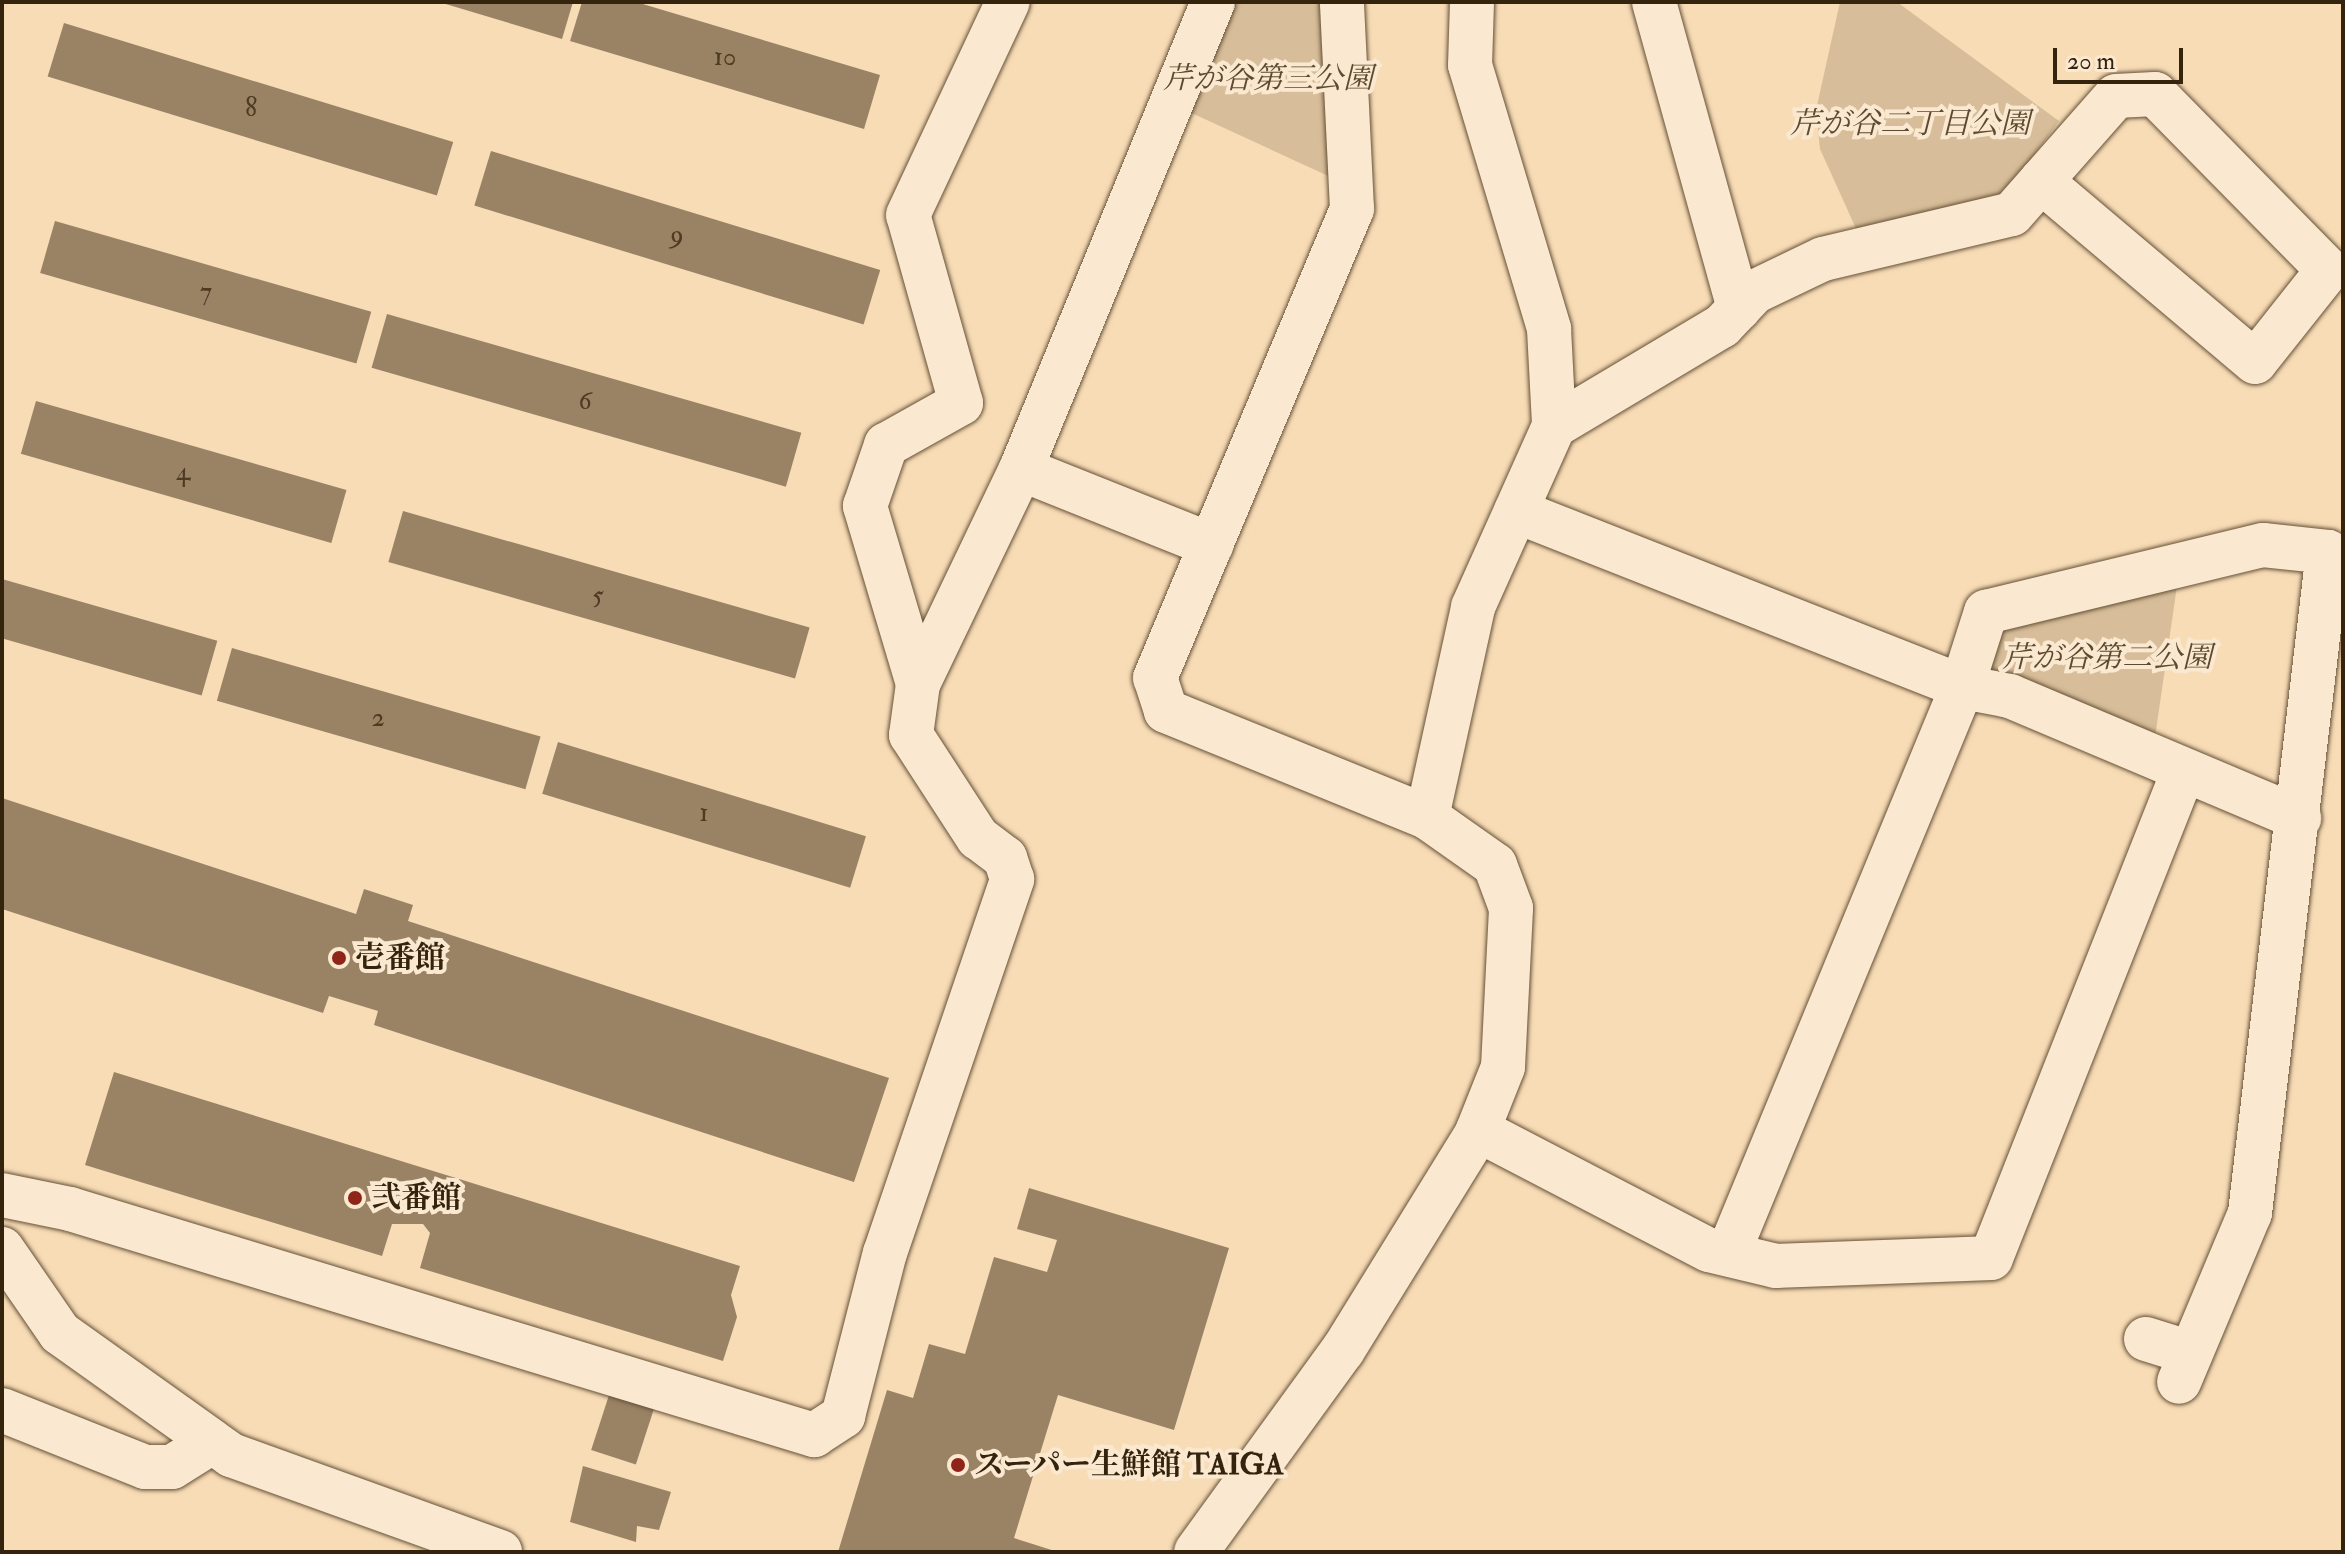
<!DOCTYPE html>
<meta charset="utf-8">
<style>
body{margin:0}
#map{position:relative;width:2345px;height:1554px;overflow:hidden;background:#f8dcb6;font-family:"IM FELL Double Pica","Noto Serif JP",serif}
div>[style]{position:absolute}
.green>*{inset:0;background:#d7bd99}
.building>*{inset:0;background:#9a8365;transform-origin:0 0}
.roads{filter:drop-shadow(0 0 2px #655137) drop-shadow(0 0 2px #655137)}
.minor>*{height:44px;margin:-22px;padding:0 22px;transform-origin:22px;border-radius:22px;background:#fae8d0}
.dots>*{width:22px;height:22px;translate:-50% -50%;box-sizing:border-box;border:4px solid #fae8d0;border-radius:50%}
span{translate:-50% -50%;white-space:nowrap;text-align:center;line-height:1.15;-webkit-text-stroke:8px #fae8d0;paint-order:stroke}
.number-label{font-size:26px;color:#4e3b23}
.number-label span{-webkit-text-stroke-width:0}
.park-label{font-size:30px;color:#5d4a30;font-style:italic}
.poi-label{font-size:30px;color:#34230d;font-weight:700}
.left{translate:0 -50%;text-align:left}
.frame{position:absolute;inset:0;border:4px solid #34230d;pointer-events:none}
.scale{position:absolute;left:2053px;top:48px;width:130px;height:36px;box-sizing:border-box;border:4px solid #34230d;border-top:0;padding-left:10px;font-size:24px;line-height:28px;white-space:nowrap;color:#34230d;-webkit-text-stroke:6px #fae8d0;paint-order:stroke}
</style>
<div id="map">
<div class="green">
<div style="clip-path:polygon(1231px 2px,1328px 2px,1337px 180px,1185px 110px)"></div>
<div style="clip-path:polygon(1840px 2px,1897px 2px,2059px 121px,2003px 197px,1858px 233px,1820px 149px,1816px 110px)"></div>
<div style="clip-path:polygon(2178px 579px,2154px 744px,1983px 679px,2000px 623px)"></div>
</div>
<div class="building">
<div style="clip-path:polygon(439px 2px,573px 2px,562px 39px)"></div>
<div style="clip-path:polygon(582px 2px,636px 2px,880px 75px,864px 129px,570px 41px)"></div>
<div style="left:64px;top:23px;width:407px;height:56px;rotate:17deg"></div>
<div style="left:491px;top:151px;width:407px;height:57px;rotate:17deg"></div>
<div style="left:55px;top:221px;width:329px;height:54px;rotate:16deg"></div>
<div style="left:387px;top:314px;width:431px;height:56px;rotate:16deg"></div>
<div style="left:36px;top:401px;width:323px;height:55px;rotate:16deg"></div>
<div style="left:403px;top:511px;width:423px;height:53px;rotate:16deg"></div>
<div style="left:2px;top:579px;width:224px;height:57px;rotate:16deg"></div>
<div style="left:232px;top:648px;width:321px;height:55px;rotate:16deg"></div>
<div style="left:558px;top:742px;width:322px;height:54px;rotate:17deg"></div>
<div style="clip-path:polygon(2px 798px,356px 914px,364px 889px,413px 905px,408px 921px,889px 1078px,854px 1182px,374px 1025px,378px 1011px,329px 996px,323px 1013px,2px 909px)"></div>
<div style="clip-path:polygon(114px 1072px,740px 1266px,731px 1295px,737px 1317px,723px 1361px,420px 1268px,430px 1233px,423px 1224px,392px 1224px,382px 1256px,85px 1165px)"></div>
<div style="clip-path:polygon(1029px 1188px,1229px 1248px,1174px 1430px,1058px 1395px,1014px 1538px,1058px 1552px,838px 1552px,887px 1390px,913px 1398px,929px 1344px,965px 1354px,994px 1257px,1047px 1272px,1057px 1240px,1017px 1229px)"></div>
<div style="left:610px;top:1392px;width:47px;height:61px;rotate:18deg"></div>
<div style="clip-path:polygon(583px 1466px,671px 1492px,659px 1530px,637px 1526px,636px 1542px,570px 1522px)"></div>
</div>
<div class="roads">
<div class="minor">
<div style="left:1472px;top:2px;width:63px;rotate:91.8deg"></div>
<div style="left:1470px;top:65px;width:276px;rotate:73.3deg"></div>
<div style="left:1549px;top:329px;width:97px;rotate:87deg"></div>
<div style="left:1654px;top:2px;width:318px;rotate:74.5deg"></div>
<div style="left:1021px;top:469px;width:505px;rotate:-67.65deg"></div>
<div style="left:1516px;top:511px;width:479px;rotate:21.5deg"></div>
<div style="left:1962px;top:687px;width:49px;rotate:10.6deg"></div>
<div style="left:2010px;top:696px;width:314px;rotate:22.9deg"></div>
<div style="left:918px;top:684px;width:186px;rotate:-106.6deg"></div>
<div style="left:865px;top:506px;width:65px;rotate:-71deg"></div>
<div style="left:886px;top:445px;width:86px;rotate:-29.2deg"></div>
<div style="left:961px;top:403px;width:195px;rotate:-105.7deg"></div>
<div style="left:908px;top:215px;width:235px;rotate:-64.9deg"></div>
<div style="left:1427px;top:817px;width:215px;rotate:-77.6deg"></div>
<div style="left:1473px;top:607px;width:198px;rotate:-65.9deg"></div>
<div style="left:1554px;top:426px;width:196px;rotate:-30.8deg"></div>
<div style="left:1722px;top:326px;width:47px;rotate:-46.7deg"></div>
<div style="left:1754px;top:292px;width:76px;rotate:-25.6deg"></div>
<div style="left:1823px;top:259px;width:194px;rotate:-13.4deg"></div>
<div style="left:2012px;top:214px;width:44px;rotate:-48.7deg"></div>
<div style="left:2041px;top:181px;width:113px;rotate:-48.6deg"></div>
<div style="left:2116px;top:96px;width:39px;rotate:-3deg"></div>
<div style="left:2155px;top:94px;width:247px;rotate:45.5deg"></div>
<div style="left:2328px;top:270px;width:117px;rotate:128.4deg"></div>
<div style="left:2255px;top:362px;width:280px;rotate:-139.8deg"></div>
<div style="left:1478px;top:1130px;width:260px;rotate:27.5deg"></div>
<div style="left:1709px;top:1250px;width:69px;rotate:13.4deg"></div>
<div style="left:1776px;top:1266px;width:215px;rotate:-2.1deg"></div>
<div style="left:1991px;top:1258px;width:523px;rotate:-68.44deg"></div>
<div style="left:2px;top:1195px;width:69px;rotate:11.6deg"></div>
<div style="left:70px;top:1209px;width:778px;rotate:16.9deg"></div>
<div style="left:814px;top:1435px;width:35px;rotate:-33deg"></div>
<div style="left:843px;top:1416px;width:168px;rotate:-75.6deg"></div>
<div style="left:885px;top:1253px;width:395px;rotate:-71.2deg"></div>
<div style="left:1012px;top:879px;width:22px;rotate:-108deg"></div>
<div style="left:1005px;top:858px;width:34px;rotate:-143deg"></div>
<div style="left:978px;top:838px;width:123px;rotate:-123deg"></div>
<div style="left:911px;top:735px;width:51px;rotate:-82.2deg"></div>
<div style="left:918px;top:684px;width:238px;rotate:-64.4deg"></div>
<div style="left:1021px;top:469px;width:205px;rotate:21.8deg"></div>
<div style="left:2px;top:1249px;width:102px;rotate:55.4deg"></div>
<div style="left:60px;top:1333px;width:210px;rotate:35.5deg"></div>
<div style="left:231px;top:1455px;width:286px;rotate:19.8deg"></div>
<div style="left:1728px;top:1254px;width:613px;rotate:-67.57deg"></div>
<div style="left:1962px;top:687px;width:79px;rotate:-72.3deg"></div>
<div style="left:1986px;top:612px;width:285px;rotate:-13.6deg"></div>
<div style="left:2263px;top:545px;width:65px;rotate:6.1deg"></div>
<div style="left:2328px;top:552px;width:666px;rotate:96.73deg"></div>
<div style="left:2250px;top:1213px;width:183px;rotate:112.8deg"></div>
<div style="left:2146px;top:1339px;width:47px;rotate:17.3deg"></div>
<div style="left:2px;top:1410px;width:154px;rotate:21.7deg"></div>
<div style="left:145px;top:1467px;width:27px"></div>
<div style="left:172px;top:1467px;width:47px;rotate:-32deg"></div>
<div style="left:1196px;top:1552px;width:250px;rotate:-54deg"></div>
<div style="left:1343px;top:1350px;width:253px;rotate:-58.3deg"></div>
<div style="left:1476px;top:1135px;width:73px;rotate:-68.3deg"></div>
<div style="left:1503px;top:1067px;width:159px;rotate:-87.1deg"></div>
<div style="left:1511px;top:908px;width:46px;rotate:-110.4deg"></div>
<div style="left:1495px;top:865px;width:83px;rotate:-144.8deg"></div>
<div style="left:1427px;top:817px;width:282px;rotate:-157.9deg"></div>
<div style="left:1166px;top:711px;width:35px;rotate:-108deg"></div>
<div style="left:1155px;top:678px;width:509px;rotate:-67.22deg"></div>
<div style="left:1352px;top:209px;width:207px;rotate:-92.8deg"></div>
</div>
</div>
<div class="dots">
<div style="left:339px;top:958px;background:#8f2418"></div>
<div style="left:355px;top:1198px;background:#8f2418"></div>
<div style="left:958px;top:1465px;background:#8f2418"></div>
</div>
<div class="number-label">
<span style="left:725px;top:58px">10</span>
<span style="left:251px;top:109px">8</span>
<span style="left:677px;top:236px">9</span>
<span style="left:206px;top:293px">7</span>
<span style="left:585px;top:402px">6</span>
<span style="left:183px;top:473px">4</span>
<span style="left:598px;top:597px">5</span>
<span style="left:378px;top:719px">2</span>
<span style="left:704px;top:814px">1</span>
</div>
<div class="park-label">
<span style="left:1268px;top:79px">芹が谷第三公園</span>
<span style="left:1910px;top:124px">芹が谷二丁目公園</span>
<span style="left:2107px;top:658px">芹が谷第二公園</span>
</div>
<div class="poi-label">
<span class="left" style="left:355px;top:958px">壱番館</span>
<span class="left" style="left:371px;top:1198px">弐番館</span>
<span class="left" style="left:974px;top:1465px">スーパー生鮮館 TAIGA</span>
</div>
<div class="frame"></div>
<div class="scale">20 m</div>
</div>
